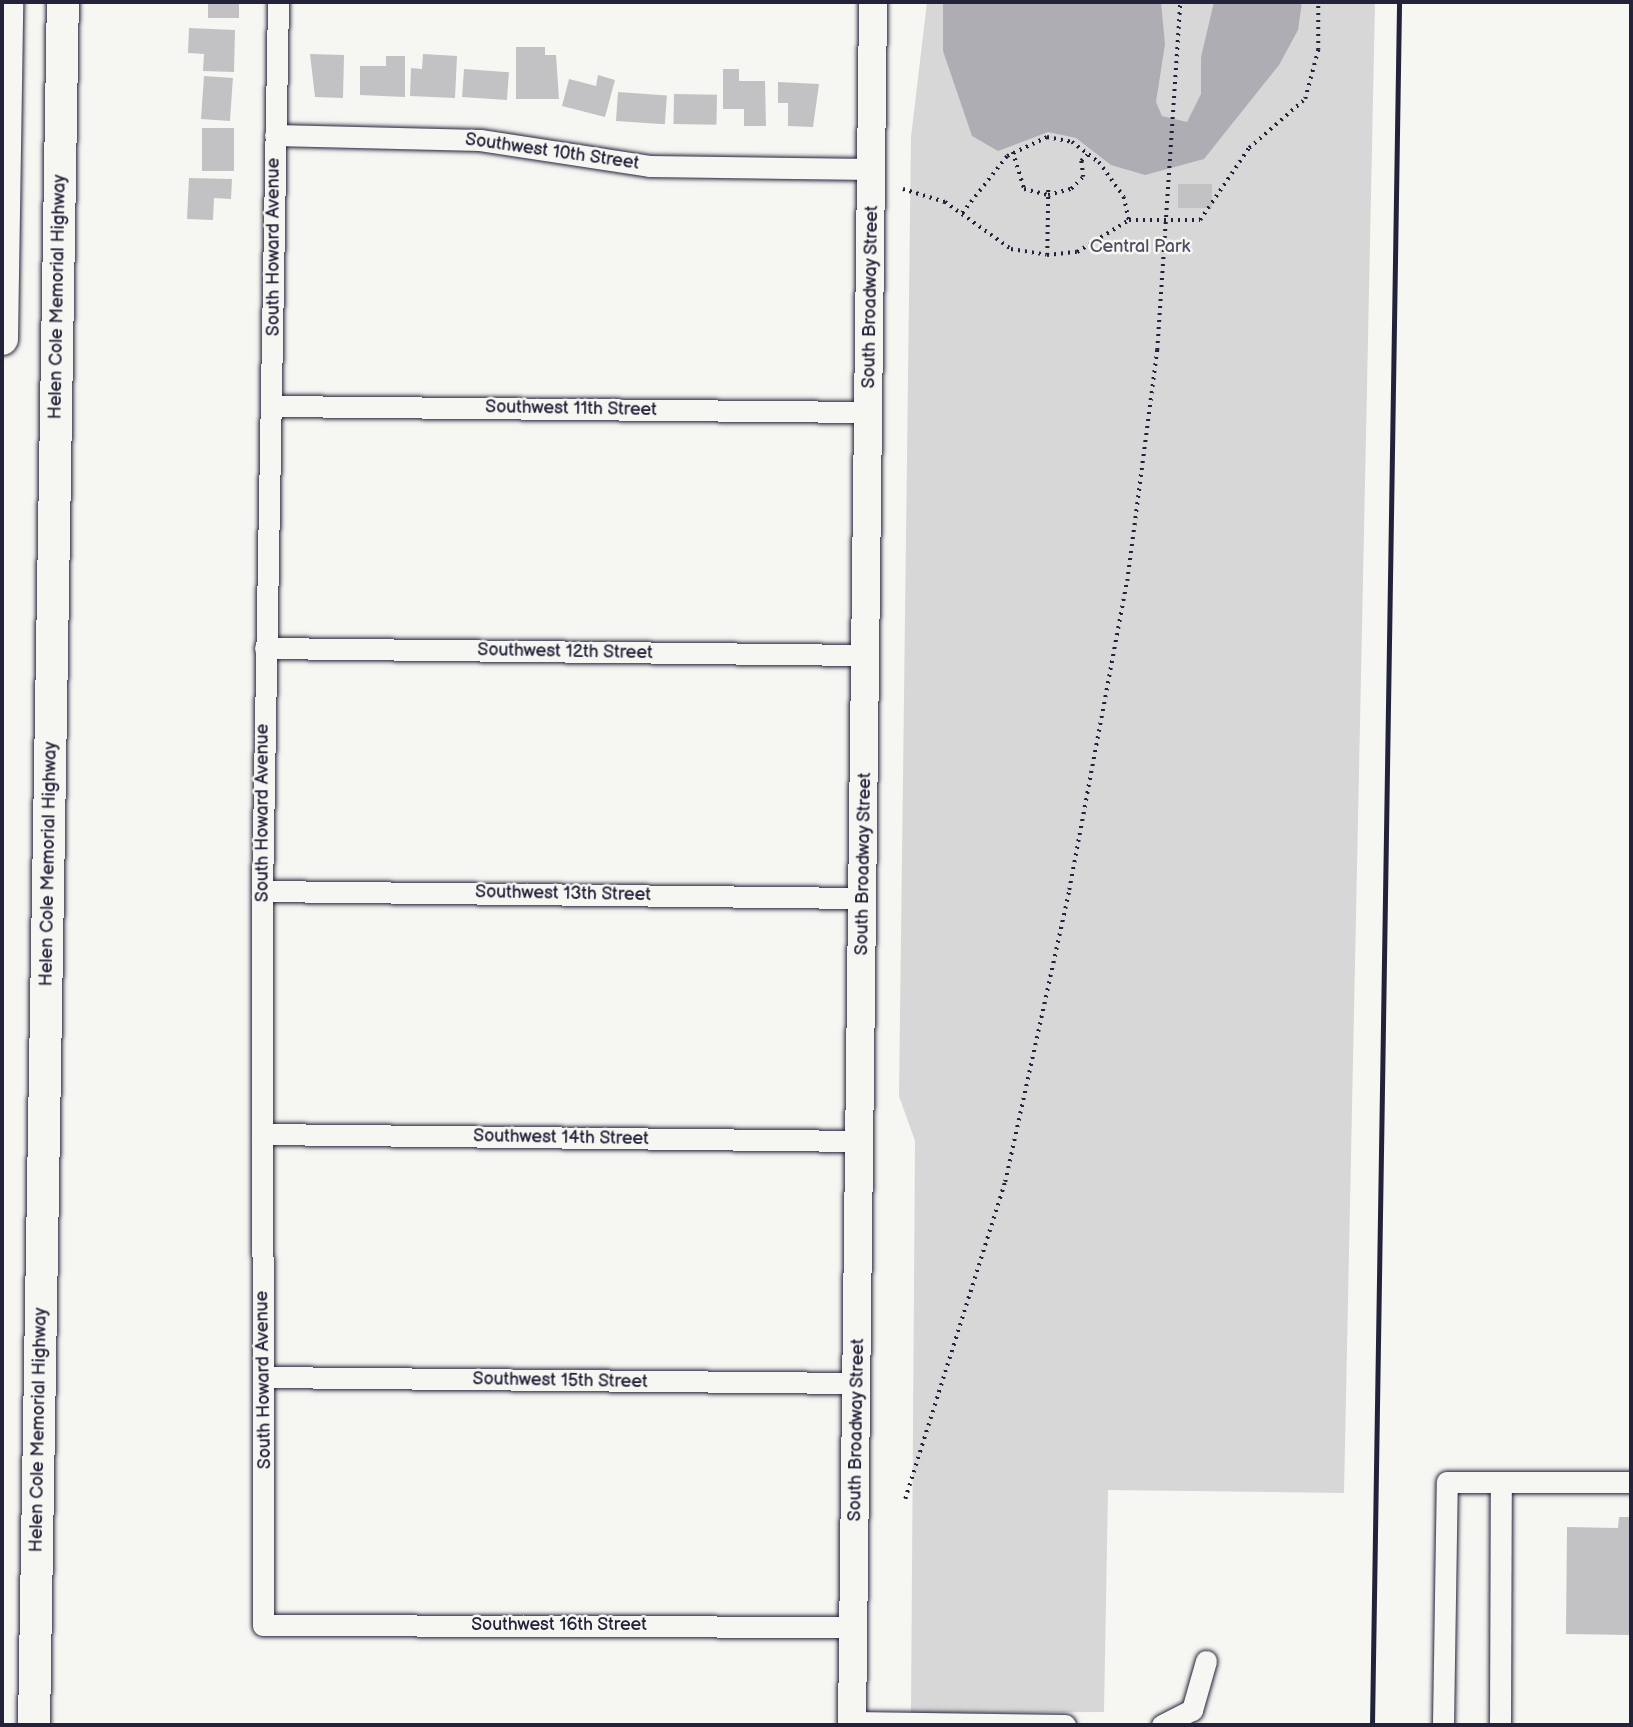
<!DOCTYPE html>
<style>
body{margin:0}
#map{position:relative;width:1633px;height:1727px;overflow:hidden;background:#f6f6f2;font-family:"Balsamiq Sans",sans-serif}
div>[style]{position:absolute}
.green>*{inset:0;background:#d7d7d7}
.water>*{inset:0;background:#adadb3}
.building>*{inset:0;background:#c2c2c4;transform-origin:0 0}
.path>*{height:3.5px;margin-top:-1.75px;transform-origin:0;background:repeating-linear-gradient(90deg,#22223b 0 2px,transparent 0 7px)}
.roads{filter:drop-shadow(0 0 2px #22223b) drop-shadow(0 0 2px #22223b)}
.minor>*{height:21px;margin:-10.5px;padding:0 10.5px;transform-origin:10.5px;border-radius:10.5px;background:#f6f6f2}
.major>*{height:28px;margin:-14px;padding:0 14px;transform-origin:14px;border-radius:14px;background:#f6f6f2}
.highway>*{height:32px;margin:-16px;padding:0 16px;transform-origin:16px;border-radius:16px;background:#f6f6f2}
.rail>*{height:5px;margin:-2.5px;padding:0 2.5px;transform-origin:2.5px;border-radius:2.5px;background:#22223b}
span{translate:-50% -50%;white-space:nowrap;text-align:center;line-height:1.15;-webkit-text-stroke:5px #f6f6f2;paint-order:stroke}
.street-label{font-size:18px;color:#22223b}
.park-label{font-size:18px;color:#4f4f62}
.frame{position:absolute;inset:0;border:4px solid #22223b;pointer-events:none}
</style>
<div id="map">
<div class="green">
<div style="clip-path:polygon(927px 2px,1375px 2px,1344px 1493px,1108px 1490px,1104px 1712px,911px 1713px,915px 1141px,899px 1096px,911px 137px)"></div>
</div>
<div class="water">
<div style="clip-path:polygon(943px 2px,1161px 2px,1165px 44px,1156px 102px,1162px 116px,1187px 122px,1201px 94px,1201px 57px,1214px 2px,1302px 2px,1298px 30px,1279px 65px,1204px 159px,1145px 175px,1111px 165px,1076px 138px,1048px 132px,998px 151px,972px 136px,943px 51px)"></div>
</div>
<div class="building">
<div style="left:208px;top:2px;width:31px;height:16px"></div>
<div style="clip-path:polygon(189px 28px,235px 30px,234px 72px,203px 71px,204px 54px,188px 53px)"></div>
<div style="clip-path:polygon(516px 47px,545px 47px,545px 55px,556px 55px,559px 99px,516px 99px)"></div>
<div style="clip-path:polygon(310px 54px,344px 55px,343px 98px,315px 97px)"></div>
<div style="clip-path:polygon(423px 54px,457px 56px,455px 98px,410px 96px,411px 68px,422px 69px)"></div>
<div style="clip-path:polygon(386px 56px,405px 56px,405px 97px,360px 95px,360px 66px,386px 66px)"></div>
<div style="left:464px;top:69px;width:45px;height:28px;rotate:4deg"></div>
<div style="clip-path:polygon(723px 69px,739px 69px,739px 81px,765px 81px,766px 126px,744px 126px,744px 109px,723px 109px)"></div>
<div style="clip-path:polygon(598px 75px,615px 80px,605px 117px,562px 106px,569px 79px,596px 86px)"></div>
<div style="left:204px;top:76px;width:29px;height:43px;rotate:4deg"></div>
<div style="clip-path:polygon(778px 82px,819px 84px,813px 127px,788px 126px,788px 103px,778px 103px)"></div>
<div style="left:618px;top:92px;width:49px;height:29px;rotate:4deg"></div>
<div style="left:674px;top:94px;width:43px;height:30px;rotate:1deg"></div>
<div style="left:202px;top:128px;width:32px;height:43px"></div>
<div style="clip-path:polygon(189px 178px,232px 179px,231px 199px,214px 198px,213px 220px,187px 219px)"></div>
<div style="left:1212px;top:184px;width:24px;height:34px;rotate:90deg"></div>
<div style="clip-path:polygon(1619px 1517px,1631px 1517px,1631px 1635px,1566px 1634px,1567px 1527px,1618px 1528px)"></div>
</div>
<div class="path">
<div style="left:1013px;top:152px;width:39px;rotate:73deg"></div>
<div style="left:1024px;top:189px;width:25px;rotate:14deg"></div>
<div style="left:1048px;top:195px;width:24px;rotate:-15deg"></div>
<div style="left:1071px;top:189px;width:17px;rotate:-45deg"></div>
<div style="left:1083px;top:177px;width:16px;rotate:-97deg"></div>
<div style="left:1081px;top:161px;width:10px;rotate:-45deg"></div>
<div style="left:903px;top:189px;width:44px;rotate:17.2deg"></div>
<div style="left:945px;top:202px;width:81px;rotate:35.5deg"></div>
<div style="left:1011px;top:249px;width:36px;rotate:9deg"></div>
<div style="left:1047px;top:255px;width:30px;rotate:-6deg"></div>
<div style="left:1077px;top:252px;width:61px;rotate:-31.6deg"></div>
<div style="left:1129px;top:220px;width:71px"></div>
<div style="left:1200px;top:220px;width:87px;rotate:-55.8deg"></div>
<div style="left:1249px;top:148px;width:74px;rotate:-41.2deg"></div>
<div style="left:1305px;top:99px;width:51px;rotate:-75.1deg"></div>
<div style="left:1318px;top:50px;width:48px;rotate:-90deg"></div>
<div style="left:962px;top:213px;width:73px;rotate:-51.7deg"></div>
<div style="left:1007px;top:156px;width:44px;rotate:-25.4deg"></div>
<div style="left:1047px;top:137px;width:25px;rotate:11deg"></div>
<div style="left:1072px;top:142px;width:34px;rotate:37deg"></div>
<div style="left:1099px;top:162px;width:43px;rotate:54.5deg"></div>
<div style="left:1124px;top:197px;width:24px;rotate:78deg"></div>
<div style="left:1047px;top:255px;width:66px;rotate:-89.1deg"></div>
<div style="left:905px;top:1499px;width:332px;rotate:-72.5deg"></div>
<div style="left:1005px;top:1182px;width:299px;rotate:-77.6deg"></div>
<div style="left:1069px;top:890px;width:314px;rotate:-79.4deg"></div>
<div style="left:1127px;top:581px;width:233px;rotate:-82.6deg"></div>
<div style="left:1157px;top:350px;width:349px;rotate:-86.2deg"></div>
</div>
<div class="roads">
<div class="minor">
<div style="left:278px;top:2px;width:889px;rotate:91.03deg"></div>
<div style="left:262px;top:891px;width:734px;rotate:89.92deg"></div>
<div style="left:263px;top:1625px;width:591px;rotate:0.19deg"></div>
<div style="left:275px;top:135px;width:205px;rotate:1.4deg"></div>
<div style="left:480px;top:140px;width:171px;rotate:8.7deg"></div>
<div style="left:649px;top:166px;width:223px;rotate:0.8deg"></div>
<div style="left:273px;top:406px;width:596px;rotate:0.58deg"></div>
<div style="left:265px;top:648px;width:601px;rotate:0.67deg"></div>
<div style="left:262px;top:891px;width:601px;rotate:0.67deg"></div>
<div style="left:262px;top:1134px;width:599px;rotate:0.67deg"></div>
<div style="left:263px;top:1377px;width:595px;rotate:0.58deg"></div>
<div style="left:852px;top:1722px;width:213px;rotate:0.8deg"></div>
<div style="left:1162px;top:1725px;width:34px;rotate:-27deg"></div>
<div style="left:1192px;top:1710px;width:51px;rotate:-74.1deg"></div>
<div style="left:1443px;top:1725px;width:243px;rotate:-89.1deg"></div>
<div style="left:1447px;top:1482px;width:184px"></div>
<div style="left:1500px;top:1725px;width:243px;rotate:-89.8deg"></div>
</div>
<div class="major">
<div style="left:852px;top:1725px;width:1723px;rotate:-89.3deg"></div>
</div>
<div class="highway">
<div style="left:2px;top:339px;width:337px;rotate:-89.1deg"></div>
<div style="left:34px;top:1725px;width:1723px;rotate:-89.04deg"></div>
</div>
</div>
<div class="rail">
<div style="left:1372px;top:1725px;width:1723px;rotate:-89.1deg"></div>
</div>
<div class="street-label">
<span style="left:552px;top:152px;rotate:8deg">Southwest 10th Street</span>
<span style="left:274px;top:247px;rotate:-90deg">South Howard Avenue</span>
<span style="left:58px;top:297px;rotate:-89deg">Helen Cole Memorial Highway</span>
<span style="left:871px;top:297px;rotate:-89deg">South Broadway Street</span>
<span style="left:571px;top:409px;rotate:1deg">Southwest 11th Street</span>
<span style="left:565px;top:652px;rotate:1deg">Southwest 12th Street</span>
<span style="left:263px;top:813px;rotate:-90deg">South Howard Avenue</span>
<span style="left:49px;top:864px;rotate:-89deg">Helen Cole Memorial Highway</span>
<span style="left:864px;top:864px;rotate:-89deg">South Broadway Street</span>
<span style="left:563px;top:894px;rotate:1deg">Southwest 13th Street</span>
<span style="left:561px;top:1138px;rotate:1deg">Southwest 14th Street</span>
<span style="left:264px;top:1380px;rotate:-91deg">South Howard Avenue</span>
<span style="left:560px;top:1381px;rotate:1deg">Southwest 15th Street</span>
<span style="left:39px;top:1430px;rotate:-89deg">Helen Cole Memorial Highway</span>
<span style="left:857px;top:1430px;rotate:-89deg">South Broadway Street</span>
<span style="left:559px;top:1625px">Southwest 16th Street</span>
</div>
<div class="park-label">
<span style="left:1140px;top:247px">Central Park</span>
</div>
<div class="frame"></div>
</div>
